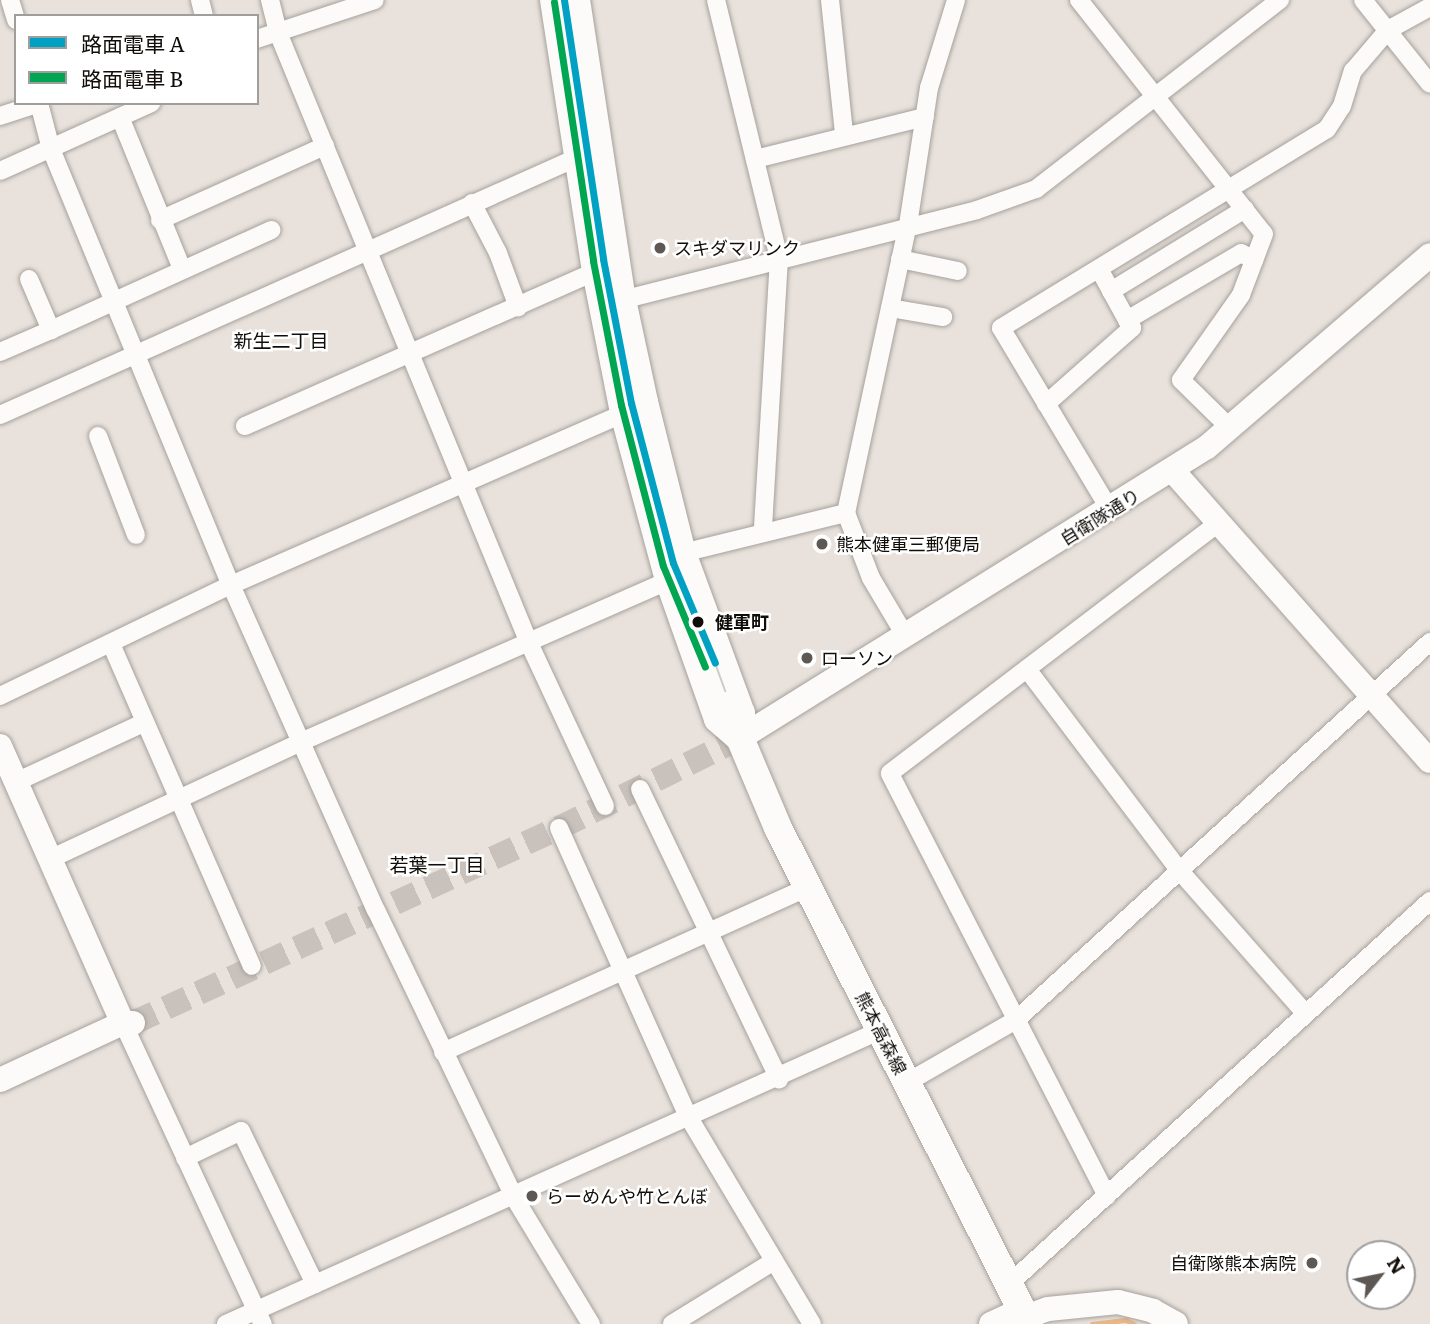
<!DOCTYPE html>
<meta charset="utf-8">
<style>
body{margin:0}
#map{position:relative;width:1430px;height:1324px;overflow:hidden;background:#e9e2dc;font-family:Literata,"Noto Sans JP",serif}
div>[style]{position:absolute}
.stream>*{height:4.5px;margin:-2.25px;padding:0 2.25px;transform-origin:2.25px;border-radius:2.25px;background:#eab687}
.secondary-tunnel>*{height:24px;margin-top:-12px;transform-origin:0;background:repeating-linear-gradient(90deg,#c9c2bc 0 24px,transparent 0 36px)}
.roads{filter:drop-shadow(0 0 2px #a6a19c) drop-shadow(0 0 2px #a6a19c)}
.street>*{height:18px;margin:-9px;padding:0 9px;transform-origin:9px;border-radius:9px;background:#fcfbfa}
.secondary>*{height:24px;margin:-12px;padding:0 12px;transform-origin:12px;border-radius:12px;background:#fcfbfa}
.primary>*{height:28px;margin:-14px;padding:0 14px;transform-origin:14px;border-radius:14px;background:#fcfbfa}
.tram>*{height:2px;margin:-1px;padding:0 1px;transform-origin:1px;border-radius:1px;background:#ceccca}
.tram-1>*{height:7px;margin:-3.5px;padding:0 3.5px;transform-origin:3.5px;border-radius:3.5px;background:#01a1c4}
.tram-2>*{height:7px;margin:-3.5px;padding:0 3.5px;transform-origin:3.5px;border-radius:3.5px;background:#00a651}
.dots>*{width:19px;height:19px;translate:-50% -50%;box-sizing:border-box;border:4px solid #fff;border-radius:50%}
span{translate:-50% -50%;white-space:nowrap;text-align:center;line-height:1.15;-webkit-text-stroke:5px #fff;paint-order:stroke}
.poi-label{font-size:18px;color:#110d09}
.left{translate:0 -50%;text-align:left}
.right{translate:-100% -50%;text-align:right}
.street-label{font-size:18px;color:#110d09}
.stop-label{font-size:18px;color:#110d09;font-weight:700}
.neighbourhood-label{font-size:19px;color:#110d09}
.legend{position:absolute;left:14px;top:14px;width:245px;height:91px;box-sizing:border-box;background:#fff;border:2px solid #a09e9d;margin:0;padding:9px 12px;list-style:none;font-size:21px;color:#110d09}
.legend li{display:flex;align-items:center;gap:14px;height:35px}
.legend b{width:35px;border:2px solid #a09e9d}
.north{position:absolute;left:1346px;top:1240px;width:70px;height:70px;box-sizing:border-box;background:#fff;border:2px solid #a09e9d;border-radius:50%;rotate:58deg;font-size:19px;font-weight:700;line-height:28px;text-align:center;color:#110d09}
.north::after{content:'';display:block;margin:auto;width:24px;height:32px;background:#5d5853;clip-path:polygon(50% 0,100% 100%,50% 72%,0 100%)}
</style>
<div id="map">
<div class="stream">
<div style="left:1092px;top:1324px;width:34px;rotate:-7deg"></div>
<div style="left:1126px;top:1320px;width:9px;rotate:27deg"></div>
</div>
<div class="secondary-tunnel">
<div style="left:133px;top:1023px;width:469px;rotate:-24.6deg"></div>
<div style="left:559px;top:828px;width:202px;rotate:-26.4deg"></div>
</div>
<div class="roads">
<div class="street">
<div style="left:10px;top:0;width:21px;rotate:73deg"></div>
<div style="left:200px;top:0;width:16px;rotate:76deg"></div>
<div style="left:270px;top:0;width:36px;rotate:76deg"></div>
<div style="left:279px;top:35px;width:657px;rotate:67.65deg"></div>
<div style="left:529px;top:643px;width:180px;rotate:65deg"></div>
<div style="left:716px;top:0;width:266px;rotate:76.3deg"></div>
<div style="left:779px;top:258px;width:273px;rotate:93.4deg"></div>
<div style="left:830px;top:0;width:135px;rotate:84deg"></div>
<div style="left:1079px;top:0;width:298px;rotate:51.7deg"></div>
<div style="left:1264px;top:234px;width:65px;rotate:110.7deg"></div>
<div style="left:1241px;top:295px;width:104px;rotate:125.2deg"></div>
<div style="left:1181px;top:380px;width:70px;rotate:44.4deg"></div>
<div style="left:1363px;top:0;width:107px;rotate:51.4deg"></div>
<div style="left:257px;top:39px;width:124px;rotate:-18.3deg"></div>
<div style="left:39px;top:103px;width:48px;rotate:75.4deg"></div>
<div style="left:51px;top:149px;width:472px;rotate:67.6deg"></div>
<div style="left:231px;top:585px;width:356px;rotate:66deg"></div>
<div style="left:376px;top:910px;width:318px;rotate:64.3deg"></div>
<div style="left:514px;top:1197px;width:149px;rotate:58.8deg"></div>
<div style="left:0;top:116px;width:42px;rotate:-18deg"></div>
<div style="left:120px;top:117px;width:164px;rotate:67.8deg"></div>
<div style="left:755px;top:159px;width:175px;rotate:-13.9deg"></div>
<div style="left:0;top:171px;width:166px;rotate:-24.2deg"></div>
<div style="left:472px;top:203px;width:56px;rotate:62.5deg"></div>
<div style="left:498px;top:253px;width:58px;rotate:69.7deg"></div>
<div style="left:160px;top:220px;width:181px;rotate:-24.2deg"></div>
<div style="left:900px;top:259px;width:59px;rotate:11.7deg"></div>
<div style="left:1099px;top:269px;width:25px;rotate:61deg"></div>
<div style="left:1111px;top:291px;width:157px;rotate:-31.5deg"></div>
<div style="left:29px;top:279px;width:56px;rotate:66.7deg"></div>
<div style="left:51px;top:330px;width:242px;rotate:-24.4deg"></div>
<div style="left:1111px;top:291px;width:33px;rotate:61deg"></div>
<div style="left:1127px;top:320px;width:132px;rotate:-30.4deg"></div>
<div style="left:1241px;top:253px;width:15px;rotate:28deg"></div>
<div style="left:614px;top:302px;width:374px;rotate:-14.2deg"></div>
<div style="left:977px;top:210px;width:63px;rotate:-19.6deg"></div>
<div style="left:1036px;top:189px;width:309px;rotate:-37.8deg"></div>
<div style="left:890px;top:308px;width:54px;rotate:9.6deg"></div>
<div style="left:0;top:352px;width:56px;rotate:-23.3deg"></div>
<div style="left:1046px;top:404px;width:115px;rotate:-41.5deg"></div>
<div style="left:1132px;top:328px;width:9px;rotate:-122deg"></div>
<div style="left:0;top:415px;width:641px;rotate:-24.04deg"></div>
<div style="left:245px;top:426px;width:384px;rotate:-23.8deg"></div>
<div style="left:98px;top:436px;width:106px;rotate:69deg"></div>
<div style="left:1110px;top:510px;width:212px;rotate:-120.9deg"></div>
<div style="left:1001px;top:328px;width:382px;rotate:-31.4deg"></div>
<div style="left:1327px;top:129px;width:27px;rotate:-57deg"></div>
<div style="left:1342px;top:106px;width:37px;rotate:-73deg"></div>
<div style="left:1353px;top:71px;width:54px;rotate:-49.5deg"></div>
<div style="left:1388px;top:30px;width:48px;rotate:-28.7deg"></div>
<div style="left:906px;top:637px;width:69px;rotate:-120.7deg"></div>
<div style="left:871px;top:578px;width:70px;rotate:-111deg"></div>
<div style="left:846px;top:513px;width:295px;rotate:-77.9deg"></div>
<div style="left:908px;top:225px;width:139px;rotate:-81.3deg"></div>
<div style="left:929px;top:88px;width:92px;rotate:-72.9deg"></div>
<div style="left:112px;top:646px;width:349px;rotate:66.4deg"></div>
<div style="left:1027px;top:669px;width:252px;rotate:52.9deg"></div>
<div style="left:1179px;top:870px;width:191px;rotate:48.6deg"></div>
<div style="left:0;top:696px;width:256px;rotate:-25.7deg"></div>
<div style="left:231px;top:585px;width:437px;rotate:-23.6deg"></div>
<div style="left:16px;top:782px;width:142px;rotate:-24.9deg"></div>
<div style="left:640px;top:789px;width:322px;rotate:64.4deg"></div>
<div style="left:559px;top:828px;width:316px;rotate:65.9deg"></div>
<div style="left:688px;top:1116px;width:242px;rotate:59.2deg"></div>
<div style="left:50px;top:859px;width:279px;rotate:-25deg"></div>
<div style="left:303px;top:741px;width:400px;rotate:-23.7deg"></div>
<div style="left:669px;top:580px;width:30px;rotate:-64deg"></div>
<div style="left:682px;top:553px;width:169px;rotate:-13.7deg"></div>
<div style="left:123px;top:1023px;width:332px;rotate:65.1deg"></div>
<div style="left:443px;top:1052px;width:401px;rotate:-24.3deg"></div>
<div style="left:906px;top:1083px;width:127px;rotate:-29.8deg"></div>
<div style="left:1016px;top:1020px;width:561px;rotate:-42.4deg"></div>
<div style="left:185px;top:1158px;width:62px;rotate:-25.7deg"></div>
<div style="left:241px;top:1131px;width:170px;rotate:64.2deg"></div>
<div style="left:1107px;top:1196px;width:475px;rotate:-117.2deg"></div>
<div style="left:890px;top:773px;width:412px;rotate:-37.3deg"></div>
<div style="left:1008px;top:1285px;width:571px;rotate:-42.3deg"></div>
<div style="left:226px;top:1324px;width:716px;rotate:-24.17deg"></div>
<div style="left:672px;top:1324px;width:120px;rotate:-31.7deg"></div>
</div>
<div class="secondary">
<div style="left:1173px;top:471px;width:387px;rotate:48.5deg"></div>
<div style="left:740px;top:738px;width:550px;rotate:-31.93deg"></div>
<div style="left:1207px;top:447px;width:294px;rotate:-40.7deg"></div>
<div style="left:0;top:746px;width:303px;rotate:66.1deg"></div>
<div style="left:0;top:1080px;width:136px;rotate:-24.9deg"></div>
<div style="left:123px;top:1023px;width:10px"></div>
<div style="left:1025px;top:1317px;width:24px;rotate:-19deg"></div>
<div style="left:1048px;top:1309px;width:70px;rotate:-5.7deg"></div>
<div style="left:1118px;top:1302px;width:36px;rotate:14deg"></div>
<div style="left:1153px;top:1311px;width:26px;rotate:29deg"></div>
<div style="left:991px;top:1324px;width:33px;rotate:-25deg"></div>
</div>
<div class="primary">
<div style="left:554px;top:0;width:274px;rotate:81.2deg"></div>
<div style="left:596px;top:271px;width:145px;rotate:78.8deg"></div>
<div style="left:624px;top:413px;width:173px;rotate:74.9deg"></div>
<div style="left:669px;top:580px;width:147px;rotate:70.6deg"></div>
<div style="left:718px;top:719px;width:29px;rotate:41deg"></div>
<div style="left:576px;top:0;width:304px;rotate:81.3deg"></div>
<div style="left:622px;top:300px;width:104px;rotate:77.8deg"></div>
<div style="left:644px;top:402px;width:156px;rotate:75.9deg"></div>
<div style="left:682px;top:553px;width:171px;rotate:69.8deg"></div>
<div style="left:741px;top:713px;width:25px;rotate:92deg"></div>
<div style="left:740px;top:738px;width:98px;rotate:67.1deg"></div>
<div style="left:778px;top:828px;width:556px;rotate:63.16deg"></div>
</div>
</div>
<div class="tram">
<div style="left:699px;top:621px;width:31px;rotate:71deg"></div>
<div style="left:715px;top:663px;width:30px;rotate:70deg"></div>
</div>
<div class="tram-1">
<div style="left:564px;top:0;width:262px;rotate:81.4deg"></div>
<div style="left:603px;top:259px;width:147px;rotate:79deg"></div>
<div style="left:631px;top:403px;width:165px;rotate:75.3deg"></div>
<div style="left:673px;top:563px;width:108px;rotate:67.2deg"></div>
</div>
<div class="tram-2">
<div style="left:554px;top:2px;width:262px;rotate:81.4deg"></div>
<div style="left:593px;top:261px;width:147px;rotate:79deg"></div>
<div style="left:621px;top:405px;width:166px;rotate:75.4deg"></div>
<div style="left:663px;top:566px;width:109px;rotate:67.4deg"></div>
</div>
<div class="dots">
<div style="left:660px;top:248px;background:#5d5853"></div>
<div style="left:822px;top:544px;background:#5d5853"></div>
<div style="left:698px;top:622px;background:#110d09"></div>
<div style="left:807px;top:658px;background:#5d5853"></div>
<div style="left:532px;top:1196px;background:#5d5853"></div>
<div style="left:1312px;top:1263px;background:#5d5853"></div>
</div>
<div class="poi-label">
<span class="left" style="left:674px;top:248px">スキダマリンク</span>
<span class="left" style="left:836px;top:544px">熊本健軍三郵便局</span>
<span class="left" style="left:821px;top:658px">ローソン</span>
<span class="left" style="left:546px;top:1196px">らーめんや竹とんぼ</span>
<span class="right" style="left:1296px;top:1263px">自衛隊熊本病院</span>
</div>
<div class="street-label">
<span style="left:1100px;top:517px;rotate:-32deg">自衛隊通り</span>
<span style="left:881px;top:1033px;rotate:63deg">熊本高森線</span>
</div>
<div class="stop-label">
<span class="left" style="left:715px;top:622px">健軍町</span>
</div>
<div class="neighbourhood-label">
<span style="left:281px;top:341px">新生二丁目</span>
<span style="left:437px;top:865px">若葉一丁目</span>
</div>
<ul class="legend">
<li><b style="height:9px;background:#01a1c4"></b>路面電車 A</li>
<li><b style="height:9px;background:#00a651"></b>路面電車 B</li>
</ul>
<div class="north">N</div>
</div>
